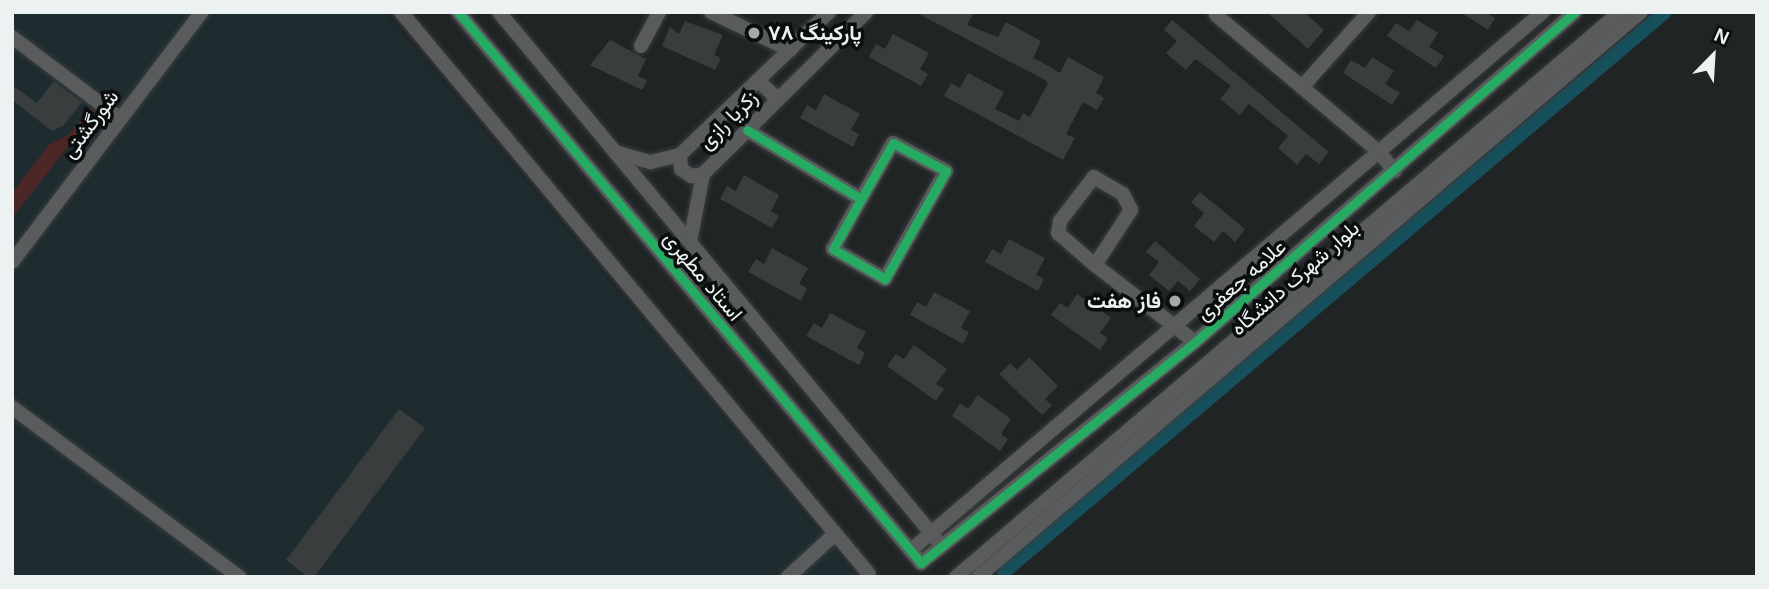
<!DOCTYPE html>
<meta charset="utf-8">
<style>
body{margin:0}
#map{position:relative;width:1769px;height:589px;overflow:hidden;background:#202425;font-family:Helvetica,Vazirmatn,sans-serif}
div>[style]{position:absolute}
.built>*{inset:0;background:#1e2c2f}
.green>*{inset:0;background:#4c2726}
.canal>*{height:14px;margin:-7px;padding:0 7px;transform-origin:7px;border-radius:7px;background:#15505c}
.building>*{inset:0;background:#393d3e}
.roads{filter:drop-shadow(0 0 2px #3b3e3f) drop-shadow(0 0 2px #3b3e3f)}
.minor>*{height:14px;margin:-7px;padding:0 7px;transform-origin:7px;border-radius:7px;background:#595b5c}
.cycleway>*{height:9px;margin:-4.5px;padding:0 4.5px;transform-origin:4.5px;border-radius:4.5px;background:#26ab63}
.dots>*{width:19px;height:19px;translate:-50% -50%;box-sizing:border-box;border:4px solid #0a0e0e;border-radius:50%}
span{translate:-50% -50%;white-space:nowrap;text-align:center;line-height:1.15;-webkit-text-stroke:7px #0a0e0e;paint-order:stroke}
.poi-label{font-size:21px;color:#ecf1f2;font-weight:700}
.left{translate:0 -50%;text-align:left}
.right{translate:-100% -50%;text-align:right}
.street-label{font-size:21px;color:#ecf1f2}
.frame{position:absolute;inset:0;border:14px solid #ecf1f2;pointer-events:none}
.north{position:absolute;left:1678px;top:21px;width:70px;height:70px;-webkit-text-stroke:5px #0a0e0e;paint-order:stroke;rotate:24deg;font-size:19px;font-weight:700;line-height:28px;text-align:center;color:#ecf1f2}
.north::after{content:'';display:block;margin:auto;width:24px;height:32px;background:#ecf1f2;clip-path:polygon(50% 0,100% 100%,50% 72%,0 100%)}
</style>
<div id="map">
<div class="built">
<div style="clip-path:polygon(12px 12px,385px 12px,857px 577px,12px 577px)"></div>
</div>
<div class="green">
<div style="clip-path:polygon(91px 108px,96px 111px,12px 218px,12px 193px,49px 145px,68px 135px)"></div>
</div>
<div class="canal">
<div style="left:1004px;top:572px;width:866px;rotate:-40.27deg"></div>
</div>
<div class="building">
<div style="clip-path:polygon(915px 12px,974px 12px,967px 25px,998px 37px,1006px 22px,1041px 41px,1033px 58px,1041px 62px,1060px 73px,1068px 57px,1104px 77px,1096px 93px,1104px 98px,1097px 110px,1083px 102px,1066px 134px,1075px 138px,1063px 160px,944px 96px,951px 83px,960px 88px,968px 73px,1004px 92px,995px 109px,1019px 121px,1023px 113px,1030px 117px,1048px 83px,1045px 80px)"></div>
<div style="clip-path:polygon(1267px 12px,1304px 12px,1324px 30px,1308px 49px)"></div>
<div style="clip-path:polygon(1460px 12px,1485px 12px,1495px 18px,1488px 30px)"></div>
<div style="clip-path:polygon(1172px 20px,1329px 152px,1319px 164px,1306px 154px,1297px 165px,1278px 148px,1288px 136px,1249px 104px,1240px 115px,1220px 99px,1231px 86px,1208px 68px,1195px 59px,1186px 70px,1166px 53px,1177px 41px,1164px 30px)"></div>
<div style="clip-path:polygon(1417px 20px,1438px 33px,1429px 47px,1444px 56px,1436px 68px,1387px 36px,1396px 23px,1409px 31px)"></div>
<div style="clip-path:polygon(685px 21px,723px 35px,714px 55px,721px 58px,715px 70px,662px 46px,670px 27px,679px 34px)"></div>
<div style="clip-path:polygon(893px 34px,929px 53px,920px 69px,928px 74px,921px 86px,869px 57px,876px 44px,885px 49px)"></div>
<div style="clip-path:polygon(610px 40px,646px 59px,638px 76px,647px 80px,642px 90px,590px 65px)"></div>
<div style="clip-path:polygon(1372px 57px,1394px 71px,1385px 84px,1400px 93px,1392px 105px,1343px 73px,1351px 60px,1365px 68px)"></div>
<div style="clip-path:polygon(54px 81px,82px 102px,63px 126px,52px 131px,12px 100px,12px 85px,37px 103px)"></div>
<div style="clip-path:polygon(824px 94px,860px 114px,851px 130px,859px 134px,853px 147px,800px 118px,807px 105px,816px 110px)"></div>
<div style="clip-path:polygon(744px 175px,779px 195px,771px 211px,779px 216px,772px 228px,720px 199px,727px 186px,736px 191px)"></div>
<div style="clip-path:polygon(1200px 192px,1245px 229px,1235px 242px,1223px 231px,1214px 242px,1194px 226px,1204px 213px,1191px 202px)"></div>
<div style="clip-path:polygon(1009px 239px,1045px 258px,1036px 275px,1044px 279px,1038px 291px,985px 262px,992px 249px,1001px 254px)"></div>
<div style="clip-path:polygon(1155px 241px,1200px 279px,1190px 291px,1178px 281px,1169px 291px,1149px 275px,1159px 262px,1146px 252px)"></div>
<div style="clip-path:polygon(772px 248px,808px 268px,799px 284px,807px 288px,801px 301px,748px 272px,756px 259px,764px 264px)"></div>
<div style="clip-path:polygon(934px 292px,970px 311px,961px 328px,969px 332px,963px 344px,910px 315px,917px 302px,926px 307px)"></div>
<div style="clip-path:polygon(1077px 294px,1111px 318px,1100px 333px,1108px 338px,1100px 350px,1051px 315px,1060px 303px,1068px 308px)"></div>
<div style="clip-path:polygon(830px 313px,866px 332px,857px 348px,865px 353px,859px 365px,806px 336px,814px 323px,822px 328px)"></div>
<div style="clip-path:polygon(914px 345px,947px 369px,936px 384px,944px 389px,936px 401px,887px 366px,896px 354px,904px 359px)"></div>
<div style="clip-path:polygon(1029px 357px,1058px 386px,1045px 399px,1052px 405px,1042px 415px,999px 374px,1010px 363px,1017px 370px)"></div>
<div style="clip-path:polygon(978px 395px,1011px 419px,1001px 434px,1008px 439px,1000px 451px,952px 416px,960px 403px,968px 409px)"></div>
<div style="clip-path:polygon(399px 409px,425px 428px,314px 577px,308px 577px,286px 560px)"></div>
</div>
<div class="roads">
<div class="minor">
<div style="left:401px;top:12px;width:731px;rotate:50.21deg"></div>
<div style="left:458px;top:12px;width:720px;rotate:49.96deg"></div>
<div style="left:921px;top:563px;width:352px;rotate:-38.9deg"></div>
<div style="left:1195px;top:342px;width:503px;rotate:-40.97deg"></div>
<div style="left:499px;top:12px;width:685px;rotate:50.33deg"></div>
<div style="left:711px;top:12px;width:88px;rotate:25.7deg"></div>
<div style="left:829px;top:12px;width:207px;rotate:136.2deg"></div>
<div style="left:680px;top:155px;width:14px;rotate:86deg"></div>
<div style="left:681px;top:169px;width:12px;rotate:35deg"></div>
<div style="left:691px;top:176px;width:12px;rotate:-9deg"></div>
<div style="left:703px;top:174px;width:230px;rotate:-44.8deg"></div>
<div style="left:1216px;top:15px;width:212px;rotate:40deg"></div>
<div style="left:1378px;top:151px;width:26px;rotate:50deg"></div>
<div style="left:12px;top:37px;width:136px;rotate:37deg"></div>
<div style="left:641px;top:46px;width:38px;rotate:-62deg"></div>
<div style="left:758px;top:80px;width:28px;rotate:45deg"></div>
<div style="left:1302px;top:87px;width:101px;rotate:-48.2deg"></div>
<div style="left:747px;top:130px;width:133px;rotate:31.2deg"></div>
<div style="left:861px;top:199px;width:64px;rotate:-60.3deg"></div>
<div style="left:893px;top:143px;width:60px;rotate:27.8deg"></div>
<div style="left:946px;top:171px;width:124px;rotate:119.5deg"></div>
<div style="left:885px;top:279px;width:60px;rotate:-150deg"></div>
<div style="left:833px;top:249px;width:57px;rotate:-60.8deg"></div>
<div style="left:615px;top:152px;width:37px;rotate:16deg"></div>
<div style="left:651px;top:162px;width:30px;rotate:-14deg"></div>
<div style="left:690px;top:242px;width:69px;rotate:-79.2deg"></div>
<div style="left:12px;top:262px;width:314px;rotate:-52.8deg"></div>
<div style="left:1095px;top:265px;width:66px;rotate:-56.8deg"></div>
<div style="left:1131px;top:210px;width:18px;rotate:-117deg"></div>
<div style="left:1123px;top:194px;width:34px;rotate:-150deg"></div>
<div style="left:1094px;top:177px;width:56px;rotate:127.7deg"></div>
<div style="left:1060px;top:221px;width:12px;rotate:99deg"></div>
<div style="left:1058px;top:233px;width:49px;rotate:40.9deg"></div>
<div style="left:1095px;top:265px;width:126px;rotate:37.6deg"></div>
<div style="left:12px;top:407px;width:284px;rotate:36.8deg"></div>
<div style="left:911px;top:550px;width:830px;rotate:-40.41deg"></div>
<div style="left:788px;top:577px;width:64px;rotate:-42.5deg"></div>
<div style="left:956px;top:577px;width:872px;rotate:-40.39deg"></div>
<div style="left:978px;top:577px;width:871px;rotate:-40.44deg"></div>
</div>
</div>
<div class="cycleway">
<div style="left:458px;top:12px;width:720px;rotate:49.96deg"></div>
<div style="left:921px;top:563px;width:352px;rotate:-38.9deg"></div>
<div style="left:1195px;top:342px;width:503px;rotate:-40.97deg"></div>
<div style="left:747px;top:130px;width:133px;rotate:31.2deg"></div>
<div style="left:861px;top:199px;width:64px;rotate:-60.3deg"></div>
<div style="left:893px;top:143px;width:60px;rotate:27.8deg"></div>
<div style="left:946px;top:171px;width:124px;rotate:119.5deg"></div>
<div style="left:885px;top:279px;width:60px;rotate:-150deg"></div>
<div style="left:833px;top:249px;width:57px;rotate:-60.8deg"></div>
</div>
<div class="dots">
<div style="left:754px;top:33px;background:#a5a9aa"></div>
<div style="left:1175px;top:301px;background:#a5a9aa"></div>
</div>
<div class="poi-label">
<span class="left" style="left:768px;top:33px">پارکینگ ۷۸</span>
<span class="right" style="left:1161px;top:301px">فاز هفت</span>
</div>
<div class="street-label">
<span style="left:728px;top:120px;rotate:-45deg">زکریا رازی</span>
<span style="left:90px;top:124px;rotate:-53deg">شورگشتی</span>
<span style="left:703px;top:276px;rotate:50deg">استاد مطهری</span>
<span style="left:1295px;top:278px;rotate:-41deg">بلوار شهرک دانشگاه</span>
<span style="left:1241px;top:280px;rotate:-41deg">علامه جعفری</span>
</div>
<div class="frame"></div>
<div class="north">N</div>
</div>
